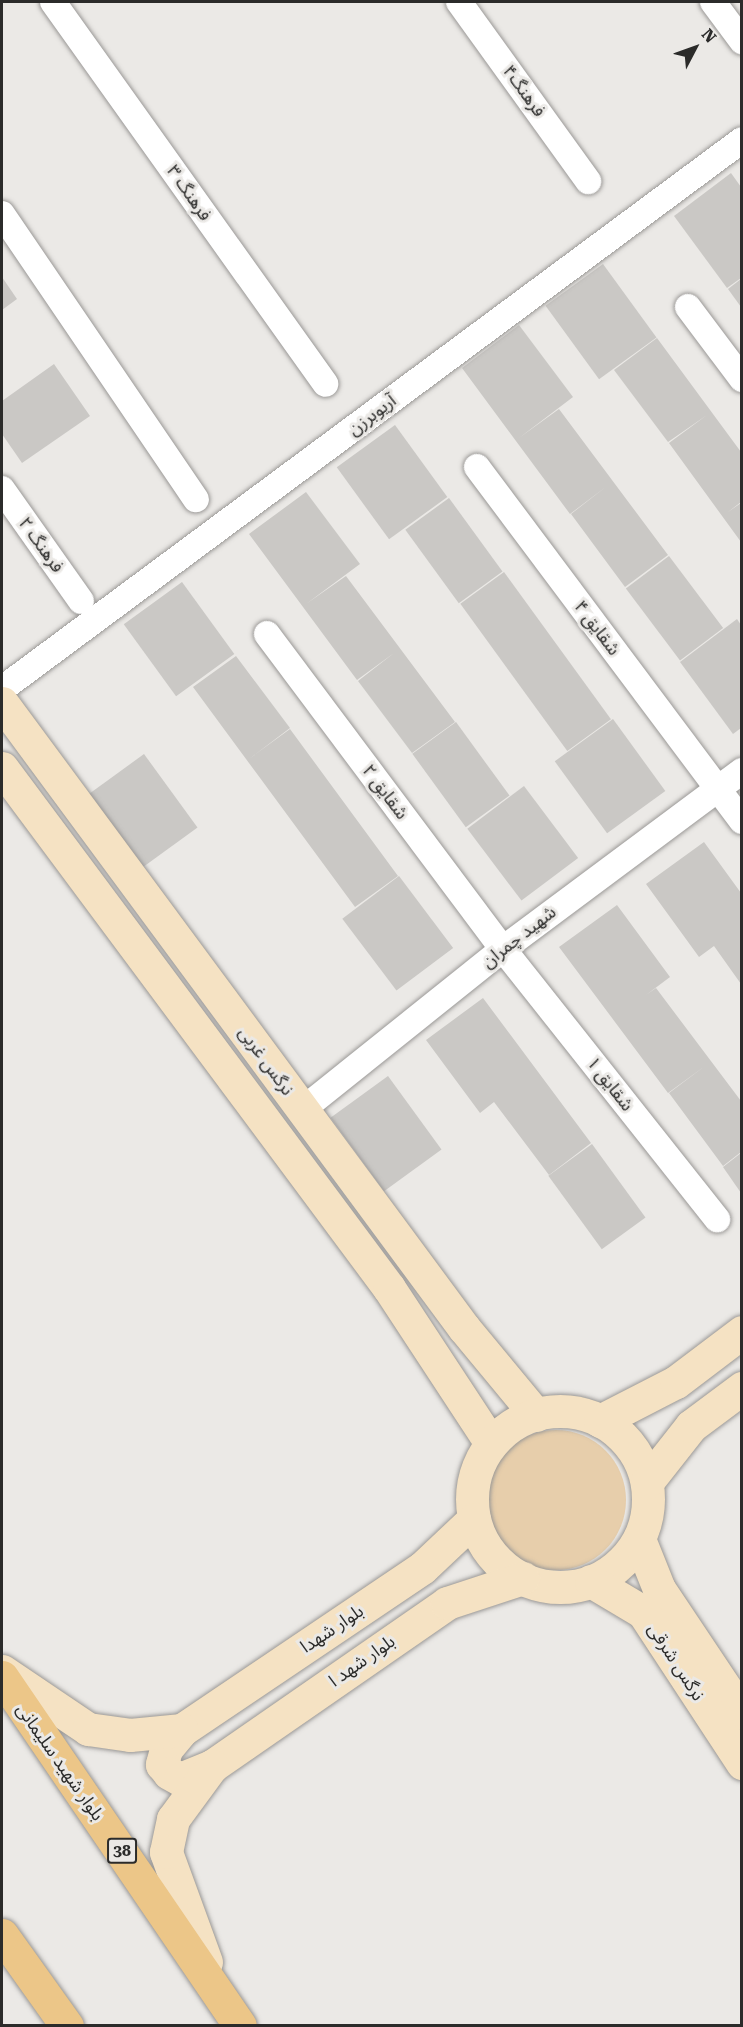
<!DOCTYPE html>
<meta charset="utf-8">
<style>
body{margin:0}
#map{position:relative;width:743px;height:2027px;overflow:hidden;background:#ebe9e6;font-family:"Roboto Serif","Noto Sans Arabic",serif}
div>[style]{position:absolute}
.green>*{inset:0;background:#e7ceab}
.round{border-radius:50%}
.building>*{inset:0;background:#cac8c5;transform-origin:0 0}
.roads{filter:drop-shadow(0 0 2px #9a9896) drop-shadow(0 0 2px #9a9896)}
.street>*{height:26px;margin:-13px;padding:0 13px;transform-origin:13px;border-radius:13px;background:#fff}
.secondary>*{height:33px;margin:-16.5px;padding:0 16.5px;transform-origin:16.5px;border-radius:16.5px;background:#f5e2c3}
.secondary>.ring{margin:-16.5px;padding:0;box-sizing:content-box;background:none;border:33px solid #f5e2c3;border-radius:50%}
.primary>*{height:33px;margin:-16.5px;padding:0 16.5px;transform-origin:16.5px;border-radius:16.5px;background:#ecc688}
span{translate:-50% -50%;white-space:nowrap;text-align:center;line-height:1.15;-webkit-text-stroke:6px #ebe9e6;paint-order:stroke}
.shield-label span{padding:2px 4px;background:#ebe9e6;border:2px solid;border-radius:4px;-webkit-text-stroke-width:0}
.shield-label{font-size:16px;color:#2b2b2a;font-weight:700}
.street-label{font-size:18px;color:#2b2b2a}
.frame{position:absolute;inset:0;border:3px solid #2b2b2a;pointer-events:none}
.north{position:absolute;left:665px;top:18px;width:60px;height:60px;-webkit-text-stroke:4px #ebe9e6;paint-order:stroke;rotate:49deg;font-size:16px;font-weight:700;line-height:24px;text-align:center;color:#2b2b2a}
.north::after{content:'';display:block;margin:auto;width:21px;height:27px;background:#2b2b2a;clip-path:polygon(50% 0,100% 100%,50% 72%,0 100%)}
</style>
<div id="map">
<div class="green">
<div class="round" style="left:486px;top:1430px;width:140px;height:140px"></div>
</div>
<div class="building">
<div style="clip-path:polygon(731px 173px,741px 187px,741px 278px,727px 288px,674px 216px)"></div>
<div style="left:603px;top:264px;width:91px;height:71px;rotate:54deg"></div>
<div style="clip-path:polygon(2px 277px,17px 299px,2px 310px)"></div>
<div style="clip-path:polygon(741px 279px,741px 307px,728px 289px)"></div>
<div style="clip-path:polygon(519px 325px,573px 397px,519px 438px,559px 409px,668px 555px,625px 587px,571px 514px,607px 486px,570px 514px,462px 368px)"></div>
<div style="clip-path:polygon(657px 338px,741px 452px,741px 502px,728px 512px,741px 503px,741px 542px,669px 443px,707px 415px,668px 442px,614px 370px)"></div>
<div style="clip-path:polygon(54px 364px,90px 416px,22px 463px,2px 434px,2px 401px)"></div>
<div style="left:395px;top:425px;width:89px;height:72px;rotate:54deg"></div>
<div style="clip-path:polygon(306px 492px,360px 564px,306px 604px,346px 576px,455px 722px,412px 753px,358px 681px,394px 653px,357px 680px,249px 534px)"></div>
<div style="left:449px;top:498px;width:91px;height:54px;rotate:54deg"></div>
<div style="left:669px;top:556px;width:90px;height:54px;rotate:53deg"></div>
<div style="left:504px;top:572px;width:182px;height:54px;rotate:54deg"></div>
<div style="left:182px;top:582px;width:89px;height:72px;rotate:54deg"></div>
<div style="clip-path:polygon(737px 619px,741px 625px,741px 728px,733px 734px,680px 662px)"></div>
<div style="clip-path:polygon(236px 656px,290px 728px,249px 759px,290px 729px,398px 876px,355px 907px,193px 687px)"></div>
<div style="left:613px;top:719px;width:89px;height:72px;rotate:54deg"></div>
<div style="left:456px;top:722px;width:91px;height:54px;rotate:54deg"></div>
<div style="left:144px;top:754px;width:91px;height:71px;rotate:54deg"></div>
<div style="left:524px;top:786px;width:90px;height:71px;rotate:53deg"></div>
<div style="clip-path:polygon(704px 842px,741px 893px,741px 984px,714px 946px,699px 957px,646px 884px)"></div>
<div style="left:399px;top:876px;width:90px;height:71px;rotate:53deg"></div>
<div style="clip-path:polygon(617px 905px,670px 977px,646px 995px,656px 988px,741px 1101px,741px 1152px,723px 1166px,669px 1093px,705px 1066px,668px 1093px,559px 947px)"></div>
<div style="clip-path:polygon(483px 998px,591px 1143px,549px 1175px,494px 1102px,480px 1113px,426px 1040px)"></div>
<div style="left:388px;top:1076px;width:91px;height:71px;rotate:54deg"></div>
<div style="left:592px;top:1144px;width:91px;height:54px;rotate:54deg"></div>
<div style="clip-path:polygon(741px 1153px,741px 1193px,723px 1167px)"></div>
</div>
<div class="roads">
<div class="street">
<div style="left:53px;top:2px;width:469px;rotate:54.5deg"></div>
<div style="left:459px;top:2px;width:221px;rotate:54.2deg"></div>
<div style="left:713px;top:2px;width:49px;rotate:53.4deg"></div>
<div style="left:2px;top:214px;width:345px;rotate:55.8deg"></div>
<div style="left:688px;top:307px;width:90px;rotate:53.1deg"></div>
<div style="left:477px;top:467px;width:442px;rotate:53.2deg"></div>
<div style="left:2px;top:489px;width:137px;rotate:54.8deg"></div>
<div style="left:267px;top:634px;width:394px;rotate:53.2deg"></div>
<div style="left:503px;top:949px;width:345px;rotate:51.6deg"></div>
<div style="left:2px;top:689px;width:921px;rotate:-36.57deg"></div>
<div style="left:302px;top:1110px;width:258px;rotate:-38.7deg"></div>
<div style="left:503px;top:949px;width:298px;rotate:-36.7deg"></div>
</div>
<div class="secondary">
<div style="left:2px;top:703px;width:777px;rotate:53.53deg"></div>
<div style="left:464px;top:1328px;width:113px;rotate:50.4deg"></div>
<div style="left:2px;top:768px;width:648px;rotate:53.34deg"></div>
<div style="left:389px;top:1288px;width:186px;rotate:56.7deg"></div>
<div class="ring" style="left:472px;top:1411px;width:143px;height:143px"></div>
<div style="left:600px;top:1421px;width:85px;rotate:-27.2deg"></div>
<div style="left:676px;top:1382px;width:83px;rotate:-37.1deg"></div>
<div style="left:647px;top:1482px;width:71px;rotate:-51.8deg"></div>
<div style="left:691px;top:1426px;width:64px;rotate:-36.7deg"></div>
<div style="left:474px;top:1519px;width:71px;rotate:136.7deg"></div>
<div style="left:422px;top:1568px;width:290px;rotate:146deg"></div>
<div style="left:182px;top:1730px;width:25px;rotate:130deg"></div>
<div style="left:166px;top:1749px;width:16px;rotate:105deg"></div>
<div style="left:162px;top:1764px;width:11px;rotate:52deg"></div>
<div style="left:169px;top:1773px;width:13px;rotate:29deg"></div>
<div style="left:180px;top:1779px;width:35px;rotate:-22deg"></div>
<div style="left:212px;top:1766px;width:286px;rotate:-34.7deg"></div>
<div style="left:447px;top:1603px;width:80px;rotate:-18.2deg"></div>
<div style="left:639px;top:1539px;width:54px;rotate:68.2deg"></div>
<div style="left:659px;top:1589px;width:149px;rotate:56.2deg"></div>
<div style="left:591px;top:1581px;width:61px;rotate:30.8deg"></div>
<div style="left:643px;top:1612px;width:181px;rotate:56.7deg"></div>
<div style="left:2px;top:1671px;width:104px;rotate:34deg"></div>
<div style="left:88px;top:1729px;width:42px;rotate:8.1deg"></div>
<div style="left:130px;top:1735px;width:52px;rotate:-5.5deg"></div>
<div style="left:206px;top:1962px;width:117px;rotate:-110deg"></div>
<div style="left:166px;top:1852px;width:34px;rotate:-78deg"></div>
<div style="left:173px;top:1819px;width:66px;rotate:-53.7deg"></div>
</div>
<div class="primary">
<div style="left:2px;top:1677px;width:422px;rotate:55.7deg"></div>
<div style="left:2px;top:1935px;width:112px;rotate:54.5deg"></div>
</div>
</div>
<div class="shield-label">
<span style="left:122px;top:1851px">38</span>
</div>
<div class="street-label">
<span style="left:524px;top:91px;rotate:54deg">فرهنگ۴</span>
<span style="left:189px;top:193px;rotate:55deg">فرهنگ ۳</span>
<span style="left:372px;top:415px;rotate:-37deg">آریوبرزن</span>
<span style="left:41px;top:545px;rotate:54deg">فرهنگ ۲</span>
<span style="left:597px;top:628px;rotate:53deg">شقایق ۴</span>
<span style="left:385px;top:792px;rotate:53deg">شقایق ۲</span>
<span style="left:519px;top:937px;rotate:-38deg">شهید چمران</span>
<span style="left:266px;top:1061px;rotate:54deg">نرگس غربی</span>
<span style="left:610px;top:1084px;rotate:52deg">شقایق ۱</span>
<span style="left:332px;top:1629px;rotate:-34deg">بلوار شهدا</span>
<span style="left:362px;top:1661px;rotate:-35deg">بلوار شهد ا</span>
<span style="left:676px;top:1662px;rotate:57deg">نرگس شرقی</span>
<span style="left:60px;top:1762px;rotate:55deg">بلوار شهید سلیمانی</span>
</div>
<div class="frame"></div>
<div class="north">N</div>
</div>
